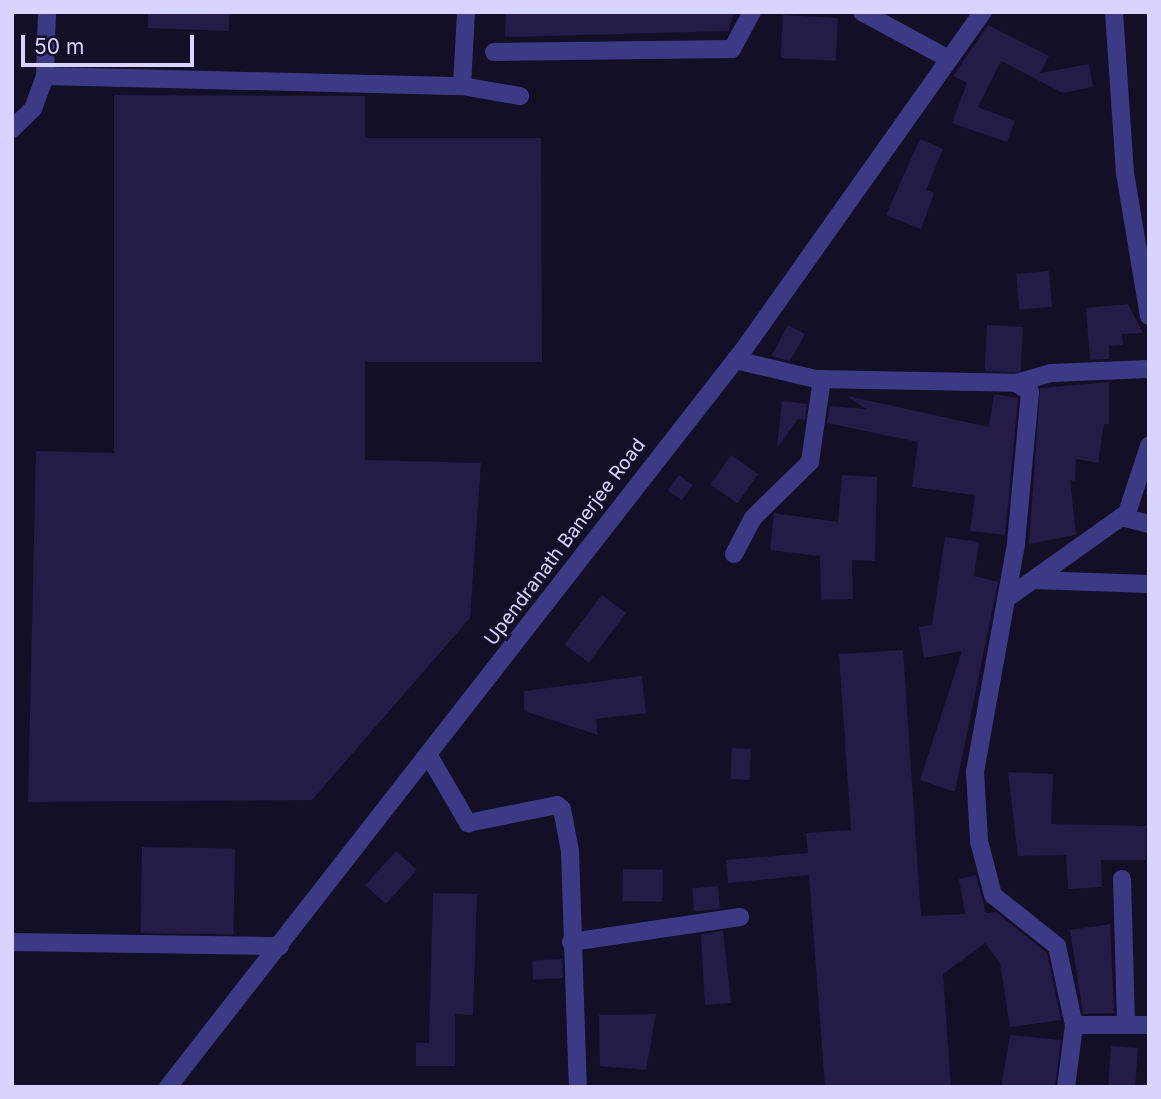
<!DOCTYPE html>
<style>
body{margin:0}
#map{position:relative;width:1161px;height:1099px;overflow:hidden;background:#130f26;font-family:Inter,sans-serif}
div>[style]{position:absolute}
.building>*{inset:0;background:#241b47;transform-origin:0 0}
.minor>*{height:18px;margin:-9px;padding:0 9px;transform-origin:9px;border-radius:9px;background:#3d3a85}
span{translate:-50% -50%;white-space:nowrap;text-align:center;line-height:1.15;-webkit-text-stroke:7px #130f26;paint-order:stroke}
.street-label{font-size:19px;color:#d9d4ff}
.frame{position:absolute;inset:0;border:14px solid #d9d4ff;pointer-events:none}
.scale{position:absolute;left:21px;top:35px;width:173px;height:32px;box-sizing:border-box;border:4px solid #d9d4ff;border-top:0;padding-left:9px;font-size:21px;line-height:24px;white-space:nowrap;color:#d9d4ff;-webkit-text-stroke:5px #130f26;paint-order:stroke}
</style>
<div id="map">
<div class="building">
<div style="clip-path:polygon(148px 12px,229px 12px,229px 31px,148px 28px)"></div>
<div style="clip-path:polygon(506px 12px,734px 12px,729px 31px,505px 37px)"></div>
<div style="left:783px;top:15px;width:55px;height:43px;rotate:3deg"></div>
<div style="clip-path:polygon(988px 25px,1049px 56px,1040px 73px,1089px 64px,1093px 87px,1063px 93px,1001px 61px,978px 107px,1015px 121px,1007px 142px,952px 123px,967px 83px,953px 76px)"></div>
<div style="clip-path:polygon(114px 95px,365px 96px,365px 138px,541px 138px,542px 362px,365px 362px,365px 460px,481px 463px,470px 618px,312px 800px,28px 802px,36px 451px,114px 453px)"></div>
<div style="clip-path:polygon(920px 139px,943px 149px,926px 190px,934px 193px,921px 229px,886px 215px)"></div>
<div style="left:1049px;top:271px;width:36px;height:33px;rotate:85deg"></div>
<div style="clip-path:polygon(1128px 304px,1143px 333px,1122px 334px,1123px 345px,1109px 346px,1109px 359px,1090px 360px,1086px 308px)"></div>
<div style="clip-path:polygon(788px 325px,805px 334px,790px 361px,771px 356px)"></div>
<div style="left:987px;top:325px;width:36px;height:46px;rotate:3deg"></div>
<div style="clip-path:polygon(1109px 382px,1109px 424px,1104px 424px,1098px 463px,1076px 459px,1075px 481px,1070px 480px,1076px 535px,1029px 544px,1040px 388px)"></div>
<div style="clip-path:polygon(994px 394px,1018px 398px,1005px 535px,970px 531px,975px 495px,912px 487px,918px 442px,827px 423px,830px 406px,866px 409px,847px 396px,989px 427px)"></div>
<div style="clip-path:polygon(782px 401px,807px 404px,805px 420px,798px 419px,777px 448px)"></div>
<div style="left:731px;top:455px;width:33px;height:36px;rotate:35deg"></div>
<div style="left:679px;top:475px;width:17px;height:19px;rotate:36deg"></div>
<div style="clip-path:polygon(842px 475px,877px 477px,875px 561px,852px 560px,853px 599px,821px 600px,820px 556px,770px 550px,774px 513px,838px 522px)"></div>
<div style="clip-path:polygon(945px 537px,979px 542px,974px 576px,998px 582px,955px 792px,920px 780px,962px 651px,924px 658px,919px 627px,932px 625px)"></div>
<div style="left:602px;top:595px;width:30px;height:62px;rotate:37deg"></div>
<div style="clip-path:polygon(903px 650px,921px 916px,965px 914px,959px 879px,976px 875px,986px 913px,996px 912px,1047px 953px,1061px 1020px,1010px 1027px,1000px 963px,985px 943px,943px 974px,951px 1087px,825px 1087px,809px 875px,728px 883px,726px 860px,808px 853px,806px 833px,851px 830px,839px 654px)"></div>
<div style="clip-path:polygon(642px 676px,646px 713px,596px 719px,598px 735px,524px 711px,524px 691px)"></div>
<div style="left:732px;top:748px;width:19px;height:31px;rotate:3deg"></div>
<div style="clip-path:polygon(1008px 772px,1053px 774px,1051px 824px,1146px 826px,1146px 860px,1101px 860px,1102px 887px,1068px 889px,1066px 855px,1018px 856px)"></div>
<div style="left:142px;top:847px;width:93px;height:86px;rotate:1deg"></div>
<div style="left:396px;top:851px;width:28px;height:46px;rotate:42deg"></div>
<div style="left:623px;top:869px;width:40px;height:32px;rotate:1deg"></div>
<div style="left:718px;top:886px;width:23px;height:26px;rotate:85deg"></div>
<div style="clip-path:polygon(433px 893px,477px 894px,473px 1015px,455px 1014px,455px 1066px,416px 1066px,416px 1043px,429px 1043px)"></div>
<div style="clip-path:polygon(1110px 924px,1114px 1013px,1083px 1014px,1070px 930px)"></div>
<div style="clip-path:polygon(723px 931px,731px 1003px,705px 1005px,701px 934px)"></div>
<div style="left:562px;top:959px;width:19px;height:30px;rotate:87deg"></div>
<div style="clip-path:polygon(656px 1014px,646px 1070px,600px 1066px,599px 1015px)"></div>
<div style="clip-path:polygon(1010px 1035px,1061px 1040px,1055px 1087px,1001px 1087px)"></div>
<div style="left:1111px;top:1046px;width:27px;height:41px;rotate:4deg"></div>
</div>
<div class="minor">
<div style="left:862px;top:12px;width:99px;rotate:28.4deg"></div>
<div style="left:1114px;top:12px;width:161px;rotate:86.1deg"></div>
<div style="left:1125px;top:173px;width:145px;rotate:80.5deg"></div>
<div style="left:494px;top:52px;width:238px;rotate:-0.7deg"></div>
<div style="left:732px;top:49px;width:42px;rotate:-61.6deg"></div>
<div style="left:45px;top:76px;width:417px;rotate:1.4deg"></div>
<div style="left:462px;top:86px;width:59px;rotate:9.8deg"></div>
<div style="left:462px;top:86px;width:74px;rotate:-86.9deg"></div>
<div style="left:12px;top:129px;width:29px;rotate:-44deg"></div>
<div style="left:33px;top:109px;width:35px;rotate:-70deg"></div>
<div style="left:45px;top:76px;width:64px;rotate:-88.2deg"></div>
<div style="left:735px;top:360px;width:83px;rotate:13.2deg"></div>
<div style="left:816px;top:379px;width:200px;rotate:1.1deg"></div>
<div style="left:1016px;top:383px;width:17px;rotate:33deg"></div>
<div style="left:1030px;top:392px;width:153px;rotate:95.3deg"></div>
<div style="left:1016px;top:544px;width:231px;rotate:100.2deg"></div>
<div style="left:975px;top:771px;width:70px;rotate:86.7deg"></div>
<div style="left:979px;top:841px;width:56px;rotate:75.5deg"></div>
<div style="left:993px;top:895px;width:82px;rotate:38.6deg"></div>
<div style="left:1057px;top:946px;width:81px;rotate:77.9deg"></div>
<div style="left:1074px;top:1025px;width:75px"></div>
<div style="left:1016px;top:383px;width:36px;rotate:-16deg"></div>
<div style="left:1051px;top:373px;width:98px;rotate:-2.3deg"></div>
<div style="left:1121px;top:517px;width:29px;rotate:14deg"></div>
<div style="left:734px;top:554px;width:41px;rotate:-62.2deg"></div>
<div style="left:753px;top:518px;width:80px;rotate:-44.5deg"></div>
<div style="left:810px;top:462px;width:84px;rotate:-81.8deg"></div>
<div style="left:1034px;top:580px;width:115px;rotate:2deg"></div>
<div style="left:1006px;top:599px;width:148px;rotate:-35.4deg"></div>
<div style="left:1127px;top:513px;width:71px;rotate:-71.8deg"></div>
<div style="left:429px;top:756px;width:78px;rotate:59.8deg"></div>
<div style="left:468px;top:823px;width:91px;rotate:-11.4deg"></div>
<div style="left:557px;top:805px;width:6px;rotate:39deg"></div>
<div style="left:562px;top:809px;width:43px;rotate:79.2deg"></div>
<div style="left:570px;top:851px;width:236px;rotate:88.1deg"></div>
<div style="left:1122px;top:879px;width:146px;rotate:88.4deg"></div>
<div style="left:12px;top:942px;width:268px;rotate:0.9deg"></div>
<div style="left:571px;top:942px;width:171px;rotate:-8.4deg"></div>
<div style="left:168px;top:1087px;width:936px;rotate:-52.03deg"></div>
<div style="left:744px;top:349px;width:413px;rotate:-54.7deg"></div>
<div style="left:1066px;top:1087px;width:63px;rotate:-82.6deg"></div>
</div>
<div class="street-label">
<span style="left:565px;top:542px;rotate:-53deg">Upendranath Banerjee Road</span>
</div>
<div class="frame"></div>
<div class="scale">50 m</div>
</div>
